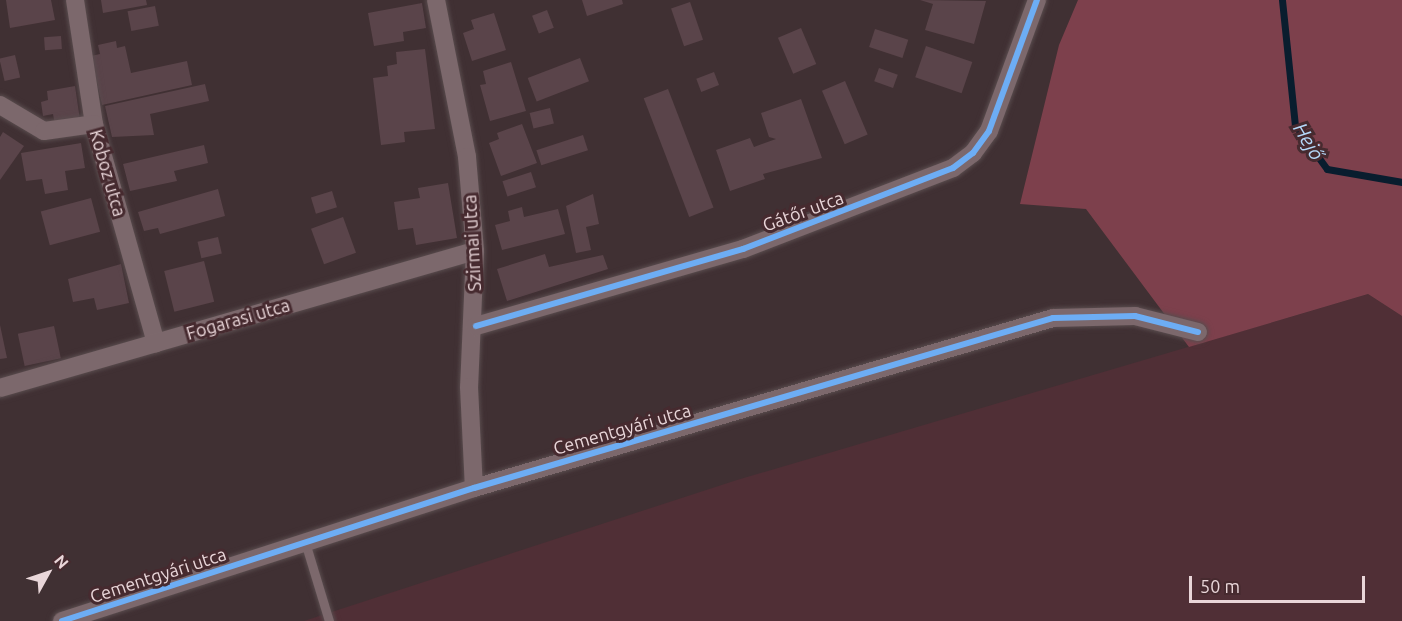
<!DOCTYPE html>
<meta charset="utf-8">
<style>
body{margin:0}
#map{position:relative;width:1402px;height:621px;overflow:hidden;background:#403033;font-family:Ubuntu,sans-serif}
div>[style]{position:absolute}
.built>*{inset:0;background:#502f36}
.green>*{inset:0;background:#7d404c}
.stream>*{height:7px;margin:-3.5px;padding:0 3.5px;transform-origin:3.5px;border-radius:3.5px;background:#091d2e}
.building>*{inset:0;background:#5a444a;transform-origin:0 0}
.roads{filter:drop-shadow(0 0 2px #594c4e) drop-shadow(0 0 2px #594c4e)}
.lane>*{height:9px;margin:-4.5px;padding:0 4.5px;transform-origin:4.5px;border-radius:4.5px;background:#7c686c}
.street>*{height:18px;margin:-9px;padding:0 9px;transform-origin:9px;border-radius:9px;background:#7c686c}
.cycleway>*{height:6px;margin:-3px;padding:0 3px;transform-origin:3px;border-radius:3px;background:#6dadf4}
span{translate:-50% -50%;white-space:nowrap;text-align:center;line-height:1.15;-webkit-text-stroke:6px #462a2f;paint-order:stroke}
.street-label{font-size:18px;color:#e9d6d9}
.water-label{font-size:20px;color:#b5d9fa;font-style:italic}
.north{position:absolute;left:18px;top:543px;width:60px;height:60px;-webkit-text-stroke:4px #462a2f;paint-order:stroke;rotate:50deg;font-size:16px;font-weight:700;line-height:24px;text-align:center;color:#e9d6d9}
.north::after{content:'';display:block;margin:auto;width:21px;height:27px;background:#e9d6d9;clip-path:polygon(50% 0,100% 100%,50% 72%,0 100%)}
.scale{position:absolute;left:1189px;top:576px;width:176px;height:27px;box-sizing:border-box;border:3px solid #e9d6d9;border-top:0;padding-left:8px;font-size:18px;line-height:21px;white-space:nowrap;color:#e9d6d9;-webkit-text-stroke:4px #462a2f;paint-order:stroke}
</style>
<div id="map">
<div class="built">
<div style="clip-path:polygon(1368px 294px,1402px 316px,1402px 621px,304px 621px,737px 480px)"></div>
</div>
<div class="green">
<div style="clip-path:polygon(1078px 0,1402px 0,1402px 316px,1368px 294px,1189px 347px,1086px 209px,1020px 204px,1059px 45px)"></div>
</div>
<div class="stream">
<div style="left:1282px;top:0;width:126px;rotate:84.1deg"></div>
<div style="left:1295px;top:125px;width:54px;rotate:54deg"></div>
<div style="left:1327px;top:169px;width:76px;rotate:9.8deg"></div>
</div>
<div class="building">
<div style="clip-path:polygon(6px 0,51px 0,55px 20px,10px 28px)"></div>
<div style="clip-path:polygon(101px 0,146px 0,147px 5px,103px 13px)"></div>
<div style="clip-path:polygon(582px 0,622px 0,623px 4px,587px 16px)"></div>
<div style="clip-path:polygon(920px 0,986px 1px,974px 44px,925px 30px,933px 4px)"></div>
<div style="left:690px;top:2px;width:40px;height:20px;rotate:71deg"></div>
<div style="clip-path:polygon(422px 3px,426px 28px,403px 32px,404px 41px,374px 46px,368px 13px)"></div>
<div style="left:155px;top:6px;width:20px;height:28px;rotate:79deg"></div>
<div style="left:547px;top:10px;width:19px;height:16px;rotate:69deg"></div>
<div style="clip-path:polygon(494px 13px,506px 50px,472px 61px,463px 33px,474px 29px,471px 20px)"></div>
<div style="left:801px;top:28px;width:39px;height:25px;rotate:67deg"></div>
<div style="left:875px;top:29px;width:35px;height:19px;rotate:18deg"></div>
<div style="left:61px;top:36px;width:13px;height:17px;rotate:86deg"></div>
<div style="clip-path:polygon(116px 41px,117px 48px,125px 46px,131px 73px,187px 61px,192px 85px,102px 105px,91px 56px,100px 54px,98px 45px)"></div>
<div style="left:926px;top:46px;width:49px;height:33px;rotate:19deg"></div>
<div style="clip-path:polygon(425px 49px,435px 129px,404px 132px,405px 142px,381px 145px,373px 78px,388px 76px,387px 66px,397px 64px,396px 52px)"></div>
<div style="left:15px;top:55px;width:23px;height:16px;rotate:77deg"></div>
<div style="left:580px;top:58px;width:25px;height:56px;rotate:69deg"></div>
<div style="clip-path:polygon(511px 62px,526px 111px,490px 121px,480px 85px,486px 84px,483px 71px)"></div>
<div style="left:879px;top:68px;width:20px;height:14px;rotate:20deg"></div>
<div style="left:714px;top:72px;width:14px;height:19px;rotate:69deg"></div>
<div style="left:845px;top:81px;width:58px;height:25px;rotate:67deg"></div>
<div style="clip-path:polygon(205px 84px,209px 101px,150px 114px,154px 135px,112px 137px,105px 106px)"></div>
<div style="clip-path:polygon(75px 86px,80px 120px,55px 125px,53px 114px,43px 116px,41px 102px,48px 100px,47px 91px)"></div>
<div style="left:668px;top:89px;width:127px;height:26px;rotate:69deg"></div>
<div style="clip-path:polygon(801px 99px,822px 158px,763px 174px,765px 179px,730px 191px,716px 150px,750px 138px,754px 147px,776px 139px,769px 137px,761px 113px)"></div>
<div style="left:550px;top:108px;width:16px;height:21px;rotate:76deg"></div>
<div style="clip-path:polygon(522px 124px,537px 163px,501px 176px,489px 143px,499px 139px,497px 133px)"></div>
<div style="clip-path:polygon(3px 132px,24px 146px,0 180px,0 137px)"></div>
<div style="left:583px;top:135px;width:16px;height:49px;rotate:72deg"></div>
<div style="clip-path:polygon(81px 143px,85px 168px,65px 171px,68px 190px,45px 194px,42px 179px,26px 181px,21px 153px)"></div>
<div style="clip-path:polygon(204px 145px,208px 163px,174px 171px,177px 181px,130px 191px,123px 164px)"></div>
<div style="left:531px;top:172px;width:16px;height:30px;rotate:72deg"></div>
<div style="clip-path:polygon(448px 183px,457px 238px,416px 245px,413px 228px,398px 230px,394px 202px,420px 198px,418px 188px)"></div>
<div style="clip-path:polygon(218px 189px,225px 216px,160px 234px,158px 228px,144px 231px,138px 212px)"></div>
<div style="left:332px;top:191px;width:17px;height:22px;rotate:73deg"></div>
<div style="clip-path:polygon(593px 194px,599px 224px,586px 227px,591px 250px,576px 253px,566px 206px)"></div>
<div style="left:91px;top:198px;width:35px;height:52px;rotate:75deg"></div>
<div style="clip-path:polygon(522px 207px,524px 217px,558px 209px,565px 234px,502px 250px,495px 225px,510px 221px,508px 211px)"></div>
<div style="left:343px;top:217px;width:38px;height:34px;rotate:70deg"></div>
<div style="left:218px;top:237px;width:17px;height:21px;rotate:77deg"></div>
<div style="clip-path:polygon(545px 254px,549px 267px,603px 255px,608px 269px,507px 301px,497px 269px)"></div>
<div style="left:204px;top:261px;width:42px;height:41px;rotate:76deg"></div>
<div style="clip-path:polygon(121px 264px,129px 303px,97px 310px,94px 298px,73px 302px,68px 279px)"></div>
<div style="clip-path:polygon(0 325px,7px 358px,0 359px)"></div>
<div style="left:54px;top:326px;width:33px;height:37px;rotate:78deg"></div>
</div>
<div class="roads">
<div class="lane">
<div style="left:305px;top:542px;width:83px;rotate:73.1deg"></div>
</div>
<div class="street">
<div style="left:75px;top:0;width:125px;rotate:81.3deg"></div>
<div style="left:94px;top:124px;width:228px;rotate:74.2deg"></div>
<div style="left:436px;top:0;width:160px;rotate:78.8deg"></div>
<div style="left:467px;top:157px;width:94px;rotate:85.1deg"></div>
<div style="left:475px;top:251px;width:136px;rotate:92.5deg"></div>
<div style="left:469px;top:387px;width:101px;rotate:87.2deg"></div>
<div style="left:0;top:105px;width:51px;rotate:30.6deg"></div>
<div style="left:44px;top:131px;width:50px;rotate:-8deg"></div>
<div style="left:476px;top:326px;width:278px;rotate:-16.1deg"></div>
<div style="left:743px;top:249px;width:225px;rotate:-21.1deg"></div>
<div style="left:953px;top:168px;width:25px;rotate:-37deg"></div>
<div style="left:973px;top:153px;width:27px;rotate:-54deg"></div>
<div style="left:989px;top:131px;width:140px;rotate:-69.9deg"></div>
<div style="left:0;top:388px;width:494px;rotate:-16.1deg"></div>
<div style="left:62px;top:621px;width:433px;rotate:-17.9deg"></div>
<div style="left:474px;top:488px;width:603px;rotate:-16.36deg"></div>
<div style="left:1053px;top:318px;width:82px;rotate:-1.4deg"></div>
<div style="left:1135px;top:316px;width:65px;rotate:14.3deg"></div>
</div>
</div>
<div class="cycleway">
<div style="left:476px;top:326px;width:278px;rotate:-16.1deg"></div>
<div style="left:743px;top:249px;width:225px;rotate:-21.1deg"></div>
<div style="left:953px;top:168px;width:25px;rotate:-37deg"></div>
<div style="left:973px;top:153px;width:27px;rotate:-54deg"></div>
<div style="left:989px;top:131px;width:140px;rotate:-69.9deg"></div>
<div style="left:62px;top:621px;width:433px;rotate:-17.9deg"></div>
<div style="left:474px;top:488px;width:603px;rotate:-16.36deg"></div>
<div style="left:1053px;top:318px;width:82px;rotate:-1.4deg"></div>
<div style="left:1135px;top:316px;width:65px;rotate:14.3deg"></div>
</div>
<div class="street-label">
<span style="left:108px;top:173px;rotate:74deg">Koboz utca</span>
<span style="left:803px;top:211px;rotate:-20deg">Gátőr utca</span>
<span style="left:472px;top:243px;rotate:-93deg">Szirmai utca</span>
<span style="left:238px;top:319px;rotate:-16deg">Fogarasi utca</span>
<span style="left:622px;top:429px;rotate:-16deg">Cementgyári utca</span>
<span style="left:158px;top:575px;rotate:-18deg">Cementgyári utca</span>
</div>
<div class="water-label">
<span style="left:1309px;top:141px;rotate:59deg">Hejő</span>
</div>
<div class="north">N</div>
<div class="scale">50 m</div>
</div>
